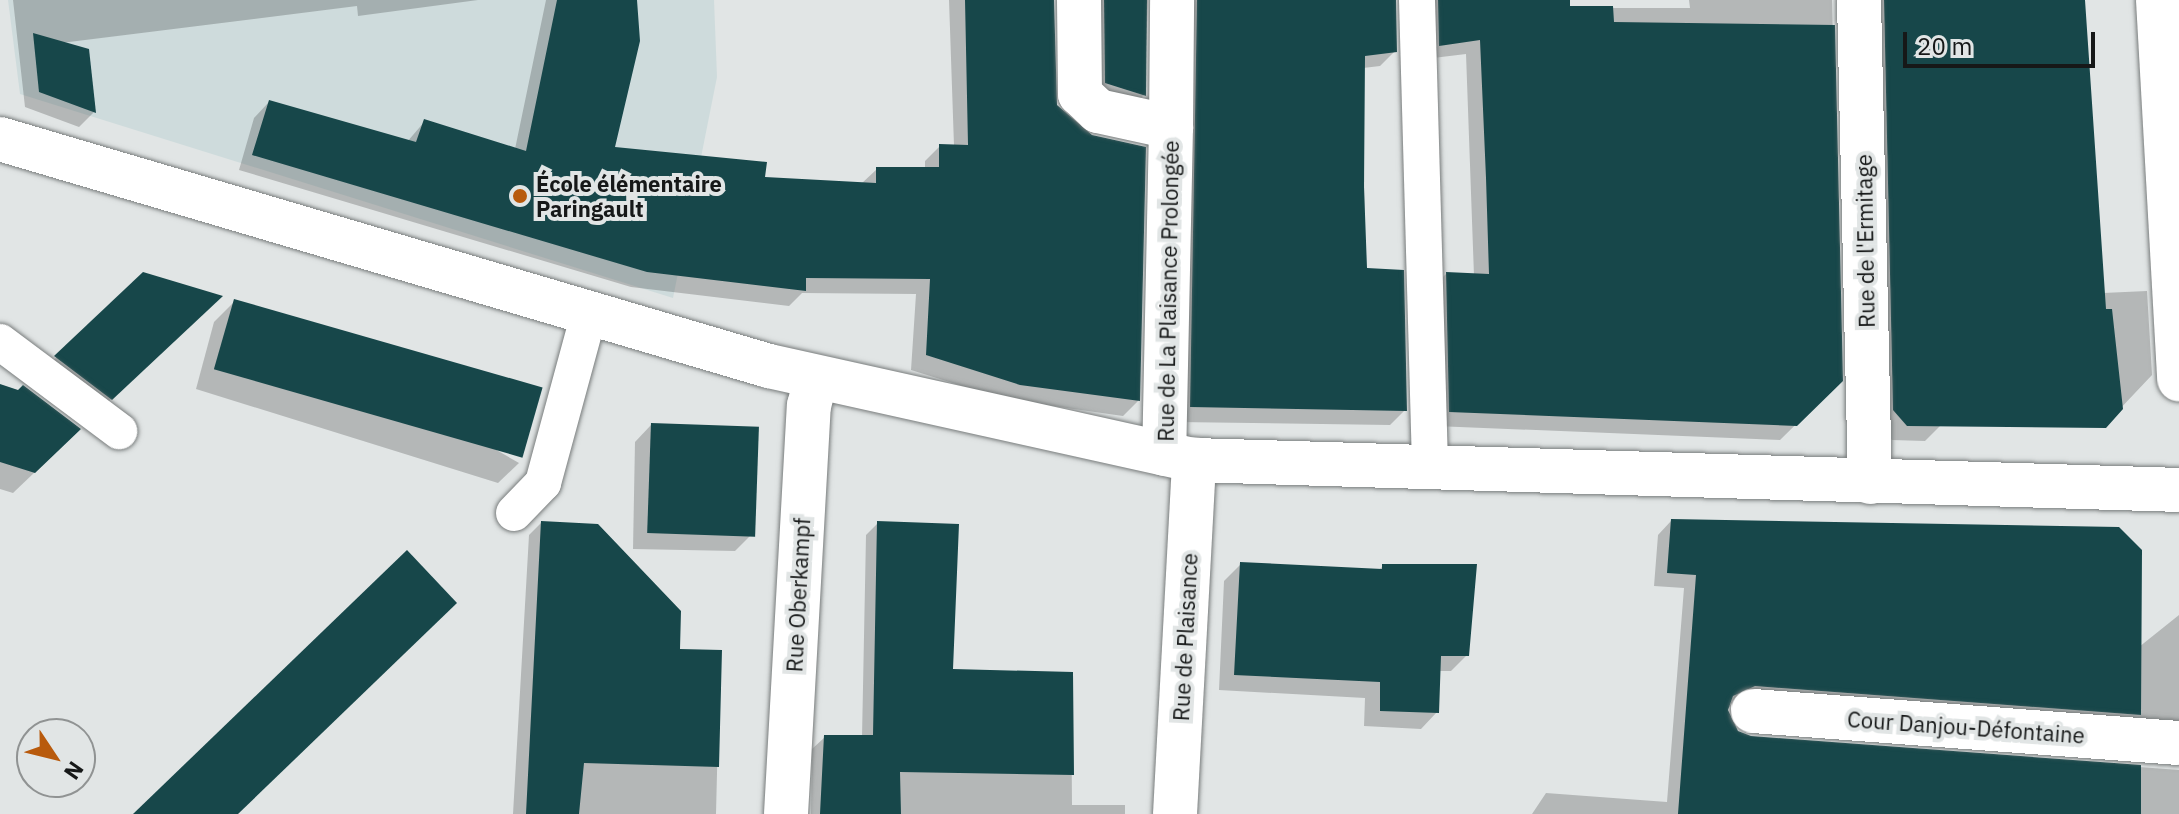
<!DOCTYPE html>
<meta charset="utf-8">
<style>
body{margin:0}
#map{position:relative;width:2179px;height:814px;overflow:hidden;background:#e1e5e5;font-family:"IBM Plex Sans",sans-serif}
div>[style]{position:absolute}
.built>*{inset:0;background:#cedbdc}
.shadow>*{inset:0;background:#0003}
.building>*{inset:0;background:#17474a;transform-origin:0 0}
.roads{filter:drop-shadow(0 0 2px #787c7c) drop-shadow(0 0 2px #787c7c)}
.service>*{height:36px;margin:-18px;padding:0 18px;transform-origin:18px;border-radius:18px;background:#fff}
.minor>*{height:44px;margin:-22px;padding:0 22px;transform-origin:22px;border-radius:22px;background:#fff}
.secondary>*{height:44px;margin:-22px;padding:0 22px;transform-origin:22px;border-radius:22px;background:#fff}
.dots>*{width:22px;height:22px;translate:-50% -50%;box-sizing:border-box;border:4px solid #e1e5e5;border-radius:50%}
span{translate:-50% -50%;white-space:nowrap;text-align:center;line-height:1.15;-webkit-text-stroke:8px #e1e5e5;paint-order:stroke}
.poi-label{font-size:22px;color:#161818;font-weight:700}
.left{translate:0 -50%;text-align:left}
.street-label{font-size:22px;color:#161818}
.north{position:absolute;left:16px;top:718px;width:80px;height:80px;box-sizing:border-box;background:#e1e5e5;border:2px solid #909393;border-radius:50%;rotate:125deg;font-size:22px;font-weight:700;line-height:32px;text-align:center;color:#161818}
.north::after{content:'';display:block;margin:auto;width:28px;height:36px;background:#b85a0c;clip-path:polygon(50% 0,100% 100%,50% 72%,0 100%)}
.scale{position:absolute;left:1903px;top:32px;width:192px;height:36px;box-sizing:border-box;border:4px solid #161818;border-top:0;padding-left:10px;font-size:24px;line-height:28px;white-space:nowrap;color:#161818;-webkit-text-stroke:6px #e1e5e5;paint-order:stroke}
</style>
<div id="map">
<div class="built">
<div style="clip-path:polygon(8px 0,714px 0,717px 77px,673px 298px,20px 94px)"></div>
</div>
<div class="shadow">
<div style="clip-path:polygon(13px 0,478px 0,358px 16px,357px 6px,61px 43px,87px 50px,94px 112px,79px 127px,25px 107px)"></div>
<div style="clip-path:polygon(546px 0,635px 0,613px 149px,762px 178px,861px 184px,877px 169px,925px 169px,925px 161px,940px 146px,954px 146px,949px 0,1052px 0,1055px 105px,1138px 401px,1123px 416px,1004px 399px,911px 370px,916px 294px,802px 293px,789px 306px,631px 287px,239px 170px,254px 118px,269px 102px,407px 142px,425px 121px,515px 149px)"></div>
<div style="clip-path:polygon(1084px 0,1148px 0,1144px 95px,1129px 110px,1091px 98px)"></div>
<div style="clip-path:polygon(1173px 0,1396px 0,1395px 51px,1380px 66px,1363px 68px,1365px 270px,1405px 410px,1390px 425px,1176px 422px)"></div>
<div style="clip-path:polygon(1413px 0,1568px 0,1568px 8px,1690px 8px,1689px 0,1832px 0,1841px 380px,1780px 440px,1435px 426px,1431px 289px,1446px 274px,1474px 276px,1466px 54px,1425px 59px)"></div>
<div style="clip-path:polygon(1863px 0,2083px 0,2103px 293px,2147px 291px,2152px 375px,2117px 412px,1941px 425px,1925px 441px,1892px 440px,1879px 426px)"></div>
<div style="clip-path:polygon(144px 274px,199px 316px,90px 419px,35px 378px)"></div>
<div style="clip-path:polygon(235px 301px,519px 463px,498px 483px,196px 389px,214px 322px)"></div>
<div style="clip-path:polygon(0 386px,58px 450px,13px 493px,0 489px)"></div>
<div style="clip-path:polygon(651px 425px,751px 535px,735px 551px,633px 549px,635px 442px)"></div>
<div style="clip-path:polygon(1671px 521px,2139px 647px,2179px 615px,2179px 739px,1740px 699px,1726px 710px,1737px 733px,1751px 738px,2179px 770px,2179px 814px,1532px 814px,1546px 793px,1667px 802px,1684px 588px,1654px 586px,1658px 535px)"></div>
<div style="clip-path:polygon(541px 523px,678px 651px,720px 652px,716px 814px,513px 814px,529px 535px)"></div>
<div style="clip-path:polygon(878px 523px,951px 671px,1071px 674px,1072px 805px,1125px 805px,1125px 814px,811px 814px,812px 749px,825px 737px,862px 737px,866px 535px)"></div>
<div style="clip-path:polygon(1241px 564px,1379px 570px,1383px 566px,1467px 655px,1451px 671px,1438px 671px,1437px 712px,1421px 729px,1364px 726px,1365px 698px,1219px 690px,1224px 581px)"></div>
</div>
<div class="building">
<div style="clip-path:polygon(557px 0,637px 0,640px 41px,615px 147px,767px 162px,765px 177px,876px 183px,876px 167px,939px 167px,939px 144px,968px 145px,965px 0,1054px 0,1057px 105px,1092px 135px,1146px 147px,1140px 401px,1020px 385px,926px 355px,930px 279px,806px 278px,806px 291px,647px 272px,252px 155px,269px 100px,416px 142px,424px 119px,526px 151px)"></div>
<div style="clip-path:polygon(1104px 0,1147px 0,1146px 96px,1105px 83px)"></div>
<div style="clip-path:polygon(1197px 0,1396px 0,1397px 52px,1365px 56px,1364px 187px,1367px 268px,1404px 270px,1407px 411px,1190px 407px)"></div>
<div style="clip-path:polygon(1438px 0,1570px 0,1570px 6px,1613px 6px,1614px 22px,1835px 25px,1843px 381px,1797px 426px,1449px 412px,1446px 272px,1489px 274px,1486px 178px,1480px 40px,1439px 46px)"></div>
<div style="clip-path:polygon(1884px 0,2085px 0,2106px 309px,2112px 309px,2123px 409px,2106px 428px,1907px 426px,1893px 410px)"></div>
<div style="clip-path:polygon(33px 33px,89px 49px,96px 113px,39px 92px)"></div>
<div style="clip-path:polygon(143px 272px,223px 296px,112px 400px,54px 356px)"></div>
<div style="left:234px;top:299px;width:321px;height:73px;rotate:16deg"></div>
<div style="clip-path:polygon(0 384px,18px 390px,23px 385px,81px 429px,35px 473px,0 462px)"></div>
<div style="left:651px;top:423px;width:108px;height:110px;rotate:2deg"></div>
<div style="clip-path:polygon(1671px 519px,2119px 527px,2142px 550px,2141px 715px,1755px 686px,1733px 696px,1728px 710px,1738px 731px,1751px 736px,2141px 765px,2141px 814px,1678px 814px,1696px 575px,1667px 573px)"></div>
<div style="clip-path:polygon(541px 521px,598px 524px,681px 611px,680px 649px,722px 650px,719px 767px,584px 763px,579px 814px,526px 814px)"></div>
<div style="clip-path:polygon(877px 521px,959px 524px,953px 669px,1073px 672px,1074px 775px,900px 772px,901px 814px,820px 814px,824px 735px,873px 735px)"></div>
<div style="clip-path:polygon(407px 550px,457px 603px,238px 814px,133px 814px)"></div>
<div style="clip-path:polygon(1240px 562px,1382px 569px,1382px 564px,1477px 564px,1469px 656px,1441px 656px,1439px 713px,1380px 711px,1380px 682px,1234px 675px)"></div>
</div>
<div class="roads">
<div class="service">
<div style="left:1417px;top:0;width:467px;rotate:88.4deg"></div>
<div style="left:0;top:342px;width:149px;rotate:36.8deg"></div>
<div style="left:514px;top:513px;width:42px;rotate:-46deg"></div>
<div style="left:543px;top:483px;width:175px;rotate:-74.8deg"></div>
</div>
<div class="minor">
<div style="left:1079px;top:0;width:94px;rotate:89.4deg"></div>
<div style="left:1080px;top:94px;width:25px;rotate:43deg"></div>
<div style="left:1098px;top:111px;width:75px;rotate:12.4deg"></div>
<div style="left:1171px;top:127px;width:327px;rotate:91.2deg"></div>
<div style="left:1859px;top:0;width:482px;rotate:88.7deg"></div>
<div style="left:2158px;top:0;width:380px;rotate:86.8deg"></div>
<div style="left:1171px;top:127px;width:127px;rotate:-89.5deg"></div>
<div style="left:1753px;top:711px;width:427px;rotate:4.3deg"></div>
<div style="left:786px;top:814px;width:409px;rotate:-86.8deg"></div>
<div style="left:809px;top:406px;width:29px;rotate:-76deg"></div>
<div style="left:1175px;top:814px;width:355px;rotate:-86.9deg"></div>
</div>
<div class="secondary">
<div style="left:0;top:139px;width:802px;rotate:16.45deg"></div>
<div style="left:769px;top:366px;width:435px;rotate:12.5deg"></div>
<div style="left:1194px;top:460px;width:985px;rotate:1.74deg"></div>
</div>
</div>
<div class="dots">
<div style="left:520px;top:196px;background:#b85a0c"></div>
</div>
<div class="poi-label">
<span class="left" style="left:536px;top:196px">École élémentaire<br>Paringault</span>
</div>
<div class="street-label">
<span style="left:1865px;top:241px;rotate:-91deg">Rue de l'Ermitage</span>
<span style="left:1168px;top:291px;rotate:-89deg">Rue de La Plaisance Prolongée</span>
<span style="left:798px;top:595px;rotate:-87deg">Rue Oberkampf</span>
<span style="left:1185px;top:637px;rotate:-87deg">Rue de Plaisance</span>
<span style="left:1966px;top:727px;rotate:4deg">Cour Danjou-Défontaine</span>
</div>
<div class="north">N</div>
<div class="scale">20 m</div>
</div>
